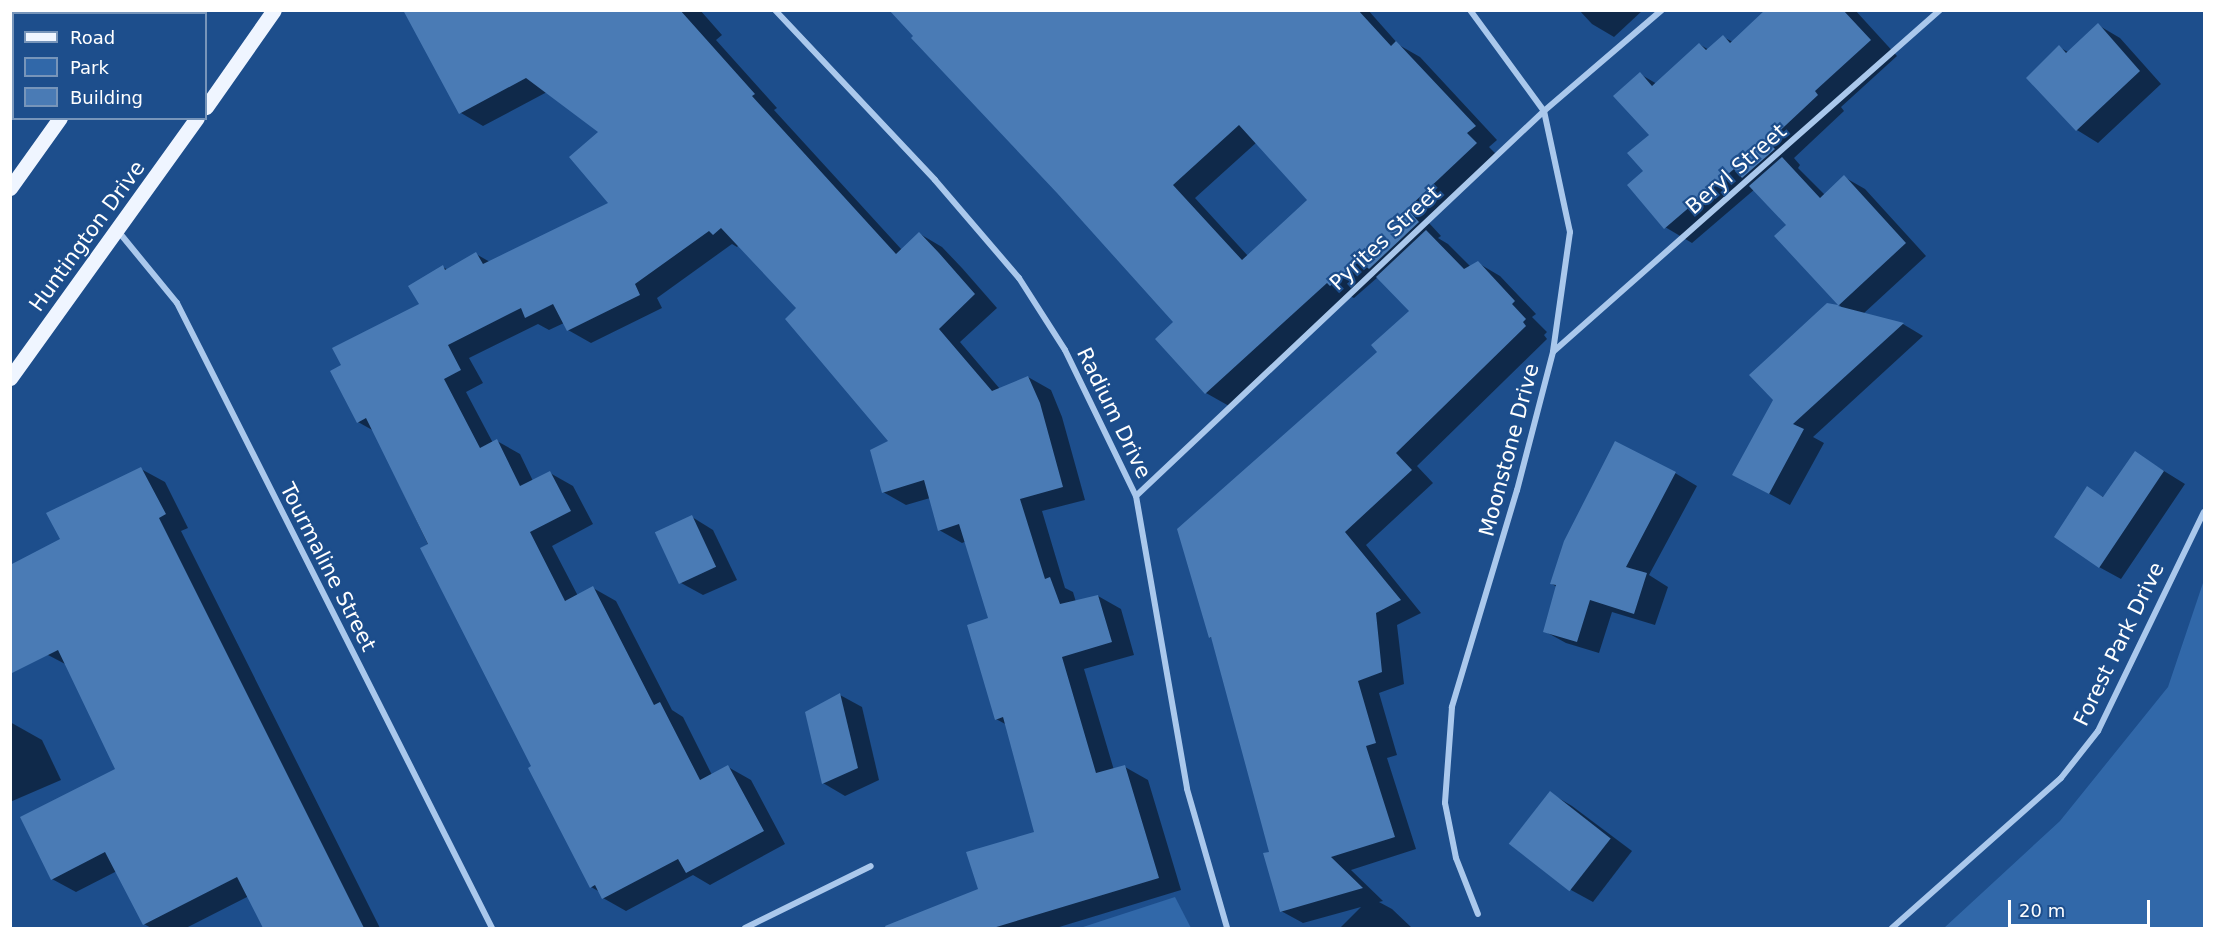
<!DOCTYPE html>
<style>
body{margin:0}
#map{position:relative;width:2215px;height:939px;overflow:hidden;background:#1d4e8c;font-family:"DejaVu Sans",sans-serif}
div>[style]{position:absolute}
.green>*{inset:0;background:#3168a9}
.shadow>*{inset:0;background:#0007}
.building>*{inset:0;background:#4a7bb5;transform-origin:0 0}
.street>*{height:6px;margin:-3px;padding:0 3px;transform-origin:3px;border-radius:3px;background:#aac8ec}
.primary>*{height:15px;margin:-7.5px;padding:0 7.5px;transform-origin:7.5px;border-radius:7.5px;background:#eff5ff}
span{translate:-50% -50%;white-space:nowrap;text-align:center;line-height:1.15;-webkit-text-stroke:4.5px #1d4e8c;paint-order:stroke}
.street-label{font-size:21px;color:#fff}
.frame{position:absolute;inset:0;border:12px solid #fff;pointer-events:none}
.legend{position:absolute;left:12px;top:12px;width:195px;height:108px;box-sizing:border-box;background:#1d4e8c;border:2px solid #7795ba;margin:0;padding:8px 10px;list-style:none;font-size:18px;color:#fff}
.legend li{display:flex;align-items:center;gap:12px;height:30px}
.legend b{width:30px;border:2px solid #7795ba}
.scale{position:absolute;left:2008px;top:900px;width:142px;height:27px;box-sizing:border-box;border:3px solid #fff;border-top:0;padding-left:8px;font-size:18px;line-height:21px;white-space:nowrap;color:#fff;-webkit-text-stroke:4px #1d4e8c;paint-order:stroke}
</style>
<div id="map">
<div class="green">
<div style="clip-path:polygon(2204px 580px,2204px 928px,1944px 928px,2060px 821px,2168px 687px)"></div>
<div style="clip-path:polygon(1175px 897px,1191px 928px,1080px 928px)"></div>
</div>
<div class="shadow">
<div style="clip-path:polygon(405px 10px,700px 10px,722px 35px,716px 40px,777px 108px,774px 110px,902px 250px,920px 234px,942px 247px,962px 268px,997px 308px,960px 342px,1000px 389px,1028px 377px,1051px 390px,1062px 417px,1085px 500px,1042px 511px,1065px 588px,1073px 592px,1076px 602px,1098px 596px,1121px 609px,1134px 655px,1084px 669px,1114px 770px,1125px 767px,1148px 780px,1181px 890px,1056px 928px,942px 928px,934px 908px,980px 890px,1036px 833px,1007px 725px,996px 719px,990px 619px,967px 541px,962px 543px,939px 530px,930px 498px,906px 505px,883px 492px,890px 441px,798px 308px,739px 245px,737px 247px,732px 244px,657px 298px,662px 308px,591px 343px,568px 330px,564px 323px,549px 330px,538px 324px,469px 358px,483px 383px,466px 392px,493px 443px,497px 441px,520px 454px,533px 481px,550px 473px,573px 486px,593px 524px,552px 546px,578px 596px,593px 588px,616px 601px,672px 710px,683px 717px,712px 775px,728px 767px,751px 780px,785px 844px,710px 885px,693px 875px,626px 911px,603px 898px,600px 892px,591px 887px,374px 431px,358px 422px,343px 366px,421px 305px,443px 267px,448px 270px,476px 254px,490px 262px,610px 204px,601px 132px,547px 92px,483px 126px,461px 113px)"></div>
<div style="clip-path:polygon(evenodd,892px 10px,1368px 10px,1399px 45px,1420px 57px,1497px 140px,1489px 147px,1499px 157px,1429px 223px,1441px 236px,1438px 238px,1448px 244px,1471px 267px,1478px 263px,1500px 276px,1536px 314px,1532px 317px,1547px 332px,1544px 335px,1547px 339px,1417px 466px,1433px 483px,1366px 545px,1421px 613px,1397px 625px,1404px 684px,1379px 693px,1397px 755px,1387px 758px,1416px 849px,1351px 870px,1383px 901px,1379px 902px,1392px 909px,1412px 928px,1340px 928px,1361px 907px,1303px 923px,1281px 911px,1270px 853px,1213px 639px,1210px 637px,1379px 352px,1411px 311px,1378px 277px,1354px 298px,1349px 296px,1229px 406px,1206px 393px,1157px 339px,1175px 322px,892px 10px,1257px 142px,1309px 201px,1248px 256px,1195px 198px,1257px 142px)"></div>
<div style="clip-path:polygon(1579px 10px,1643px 10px,1614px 37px,1592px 24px)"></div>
<div style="clip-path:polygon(1767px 10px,1855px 10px,1897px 56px,1841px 107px,1844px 111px,1794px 158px,1800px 165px,1798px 168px,1825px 195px,1844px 177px,1865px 189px,1926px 256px,1863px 314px,1903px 324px,1923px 336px,1813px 437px,1824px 443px,1790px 505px,1755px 486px,1842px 308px,1776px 236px,1788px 225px,1755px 189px,1692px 243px,1665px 227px,1645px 172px,1651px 135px,1640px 74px,1657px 84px,1699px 44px,1709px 50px,1723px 37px,1733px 42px)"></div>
<div style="clip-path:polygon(2098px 25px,2120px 38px,2161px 84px,2098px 143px,2077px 130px,2059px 47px,2068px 52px)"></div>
<div style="clip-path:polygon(2135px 453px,2185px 484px,2121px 579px,2099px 567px,2088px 488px,2105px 498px)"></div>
<div style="clip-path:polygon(141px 469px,165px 482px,188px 528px,181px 531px,380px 928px,264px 928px,249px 896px,186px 928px,151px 928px,144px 924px,117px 871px,76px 892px,52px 879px,117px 769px,67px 665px,48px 655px,62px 539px)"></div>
<div style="clip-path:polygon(1675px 473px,1697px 486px,1649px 575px,1668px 587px,1655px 625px,1612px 612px,1599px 653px,1566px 643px,1544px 631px,1557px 587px,1552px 584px)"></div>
<div style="clip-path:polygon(692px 517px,713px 530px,737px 580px,703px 595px,681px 583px)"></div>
<div style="clip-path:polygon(840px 695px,862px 707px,879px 780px,845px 796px,823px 783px,807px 712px)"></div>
<div style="clip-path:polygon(10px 722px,42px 740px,61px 780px,10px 802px)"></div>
<div style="clip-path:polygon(1550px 793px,1572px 806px,1632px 851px,1593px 902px,1571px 890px)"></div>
</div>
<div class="building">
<div style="clip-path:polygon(403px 10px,680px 10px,755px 94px,752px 96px,896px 254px,919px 232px,939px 253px,975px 294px,939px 329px,992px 391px,1028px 376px,1040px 403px,1063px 487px,1020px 499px,1045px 579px,1050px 577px,1060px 604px,1098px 595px,1112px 642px,1062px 657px,1096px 773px,1125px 765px,1159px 878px,993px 928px,886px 928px,885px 926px,978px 889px,966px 852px,1034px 832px,1003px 717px,995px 720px,967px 625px,988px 618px,959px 524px,938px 531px,924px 480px,882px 493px,870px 450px,888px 441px,785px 319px,796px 308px,721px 228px,713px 235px,709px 231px,635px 284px,640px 295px,567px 331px,553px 304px,525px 318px,521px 308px,448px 345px,461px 370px,444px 379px,480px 448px,497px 439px,520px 486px,550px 471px,571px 511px,530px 532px,565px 601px,593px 586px,654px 705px,660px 702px,700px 780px,728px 765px,764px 831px,686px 873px,678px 859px,602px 899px,595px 885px,590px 888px,528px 768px,531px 766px,420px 548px,428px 544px,366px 418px,357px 423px,330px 371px,341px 365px,332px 348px,419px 304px,408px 286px,443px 265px,445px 270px,476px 252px,483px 264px,608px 203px,569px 157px,598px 132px,526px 78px,459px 114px)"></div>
<div style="clip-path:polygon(evenodd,889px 10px,1358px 10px,1391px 46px,1396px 41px,1476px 126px,1467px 133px,1477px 143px,1407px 209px,1419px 222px,1369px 269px,1360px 260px,1330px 286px,1327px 283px,1205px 394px,1155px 339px,1173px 322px,1057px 193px,911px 38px,913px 36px,889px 10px,1239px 125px,1307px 200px,1242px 260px,1173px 185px,1239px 125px)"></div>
<div style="clip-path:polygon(1765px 10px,1843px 10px,1871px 40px,1815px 91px,1818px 95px,1768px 142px,1775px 149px,1742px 178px,1734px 169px,1664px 229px,1627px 185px,1643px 171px,1627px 153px,1649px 135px,1613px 96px,1640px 72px,1652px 86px,1699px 43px,1706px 50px,1723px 35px,1730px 43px)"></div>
<div style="clip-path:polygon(2098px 23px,2140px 71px,2076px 131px,2026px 78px,2059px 45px,2066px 53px)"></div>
<div style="clip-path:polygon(1782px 157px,1820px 198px,1844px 175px,1906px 243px,1838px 306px,1904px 323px,1793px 424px,1804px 429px,1769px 494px,1732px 475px,1773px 400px,1749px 375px,1827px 303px,1838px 305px,1774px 236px,1786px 225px,1749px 186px)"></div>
<div style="clip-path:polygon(1426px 230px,1464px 269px,1478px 261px,1515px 301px,1512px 304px,1526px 319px,1523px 322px,1526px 326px,1396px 453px,1412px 470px,1345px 532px,1401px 600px,1376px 613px,1382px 672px,1358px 681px,1376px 743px,1366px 746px,1395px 837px,1331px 857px,1363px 888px,1280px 912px,1263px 853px,1269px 852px,1211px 637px,1209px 638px,1177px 529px,1377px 352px,1371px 345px,1409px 311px,1376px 277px)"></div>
<div style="clip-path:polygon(1615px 441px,1676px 472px,1626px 567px,1647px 573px,1634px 614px,1590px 600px,1577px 642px,1543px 632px,1556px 585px,1550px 584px,1564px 541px)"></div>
<div style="clip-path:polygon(2135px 451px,2164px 471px,2099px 568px,2054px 537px,2087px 486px,2103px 497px)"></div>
<div style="clip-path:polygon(141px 467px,166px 514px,159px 518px,364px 928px,263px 928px,237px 877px,143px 925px,105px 852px,51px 880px,20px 817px,115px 769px,58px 650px,10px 674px,10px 565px,60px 539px,46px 513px)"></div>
<div style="left:692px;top:515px;width:57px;height:41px;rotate:65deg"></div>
<div style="clip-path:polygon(840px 693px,858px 768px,822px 784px,805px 712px)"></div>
<div style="left:1550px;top:791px;width:77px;height:67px;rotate:38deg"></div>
</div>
<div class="street">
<div style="left:775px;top:10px;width:233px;rotate:46.7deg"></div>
<div style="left:935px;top:180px;width:129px;rotate:49.4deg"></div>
<div style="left:1019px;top:278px;width:85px;rotate:57.4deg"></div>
<div style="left:1065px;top:350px;width:162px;rotate:64.1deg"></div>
<div style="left:1136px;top:496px;width:297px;rotate:80.1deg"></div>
<div style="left:1187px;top:789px;width:145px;rotate:73.9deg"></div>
<div style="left:1470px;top:10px;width:125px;rotate:53.8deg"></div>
<div style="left:1544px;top:111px;width:124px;rotate:77.9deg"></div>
<div style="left:1570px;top:232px;width:121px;rotate:98.1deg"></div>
<div style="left:1553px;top:352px;width:143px;rotate:104.6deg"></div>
<div style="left:1517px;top:490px;width:227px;rotate:106.7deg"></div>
<div style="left:1452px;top:707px;width:96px;rotate:94.2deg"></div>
<div style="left:1445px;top:803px;width:56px;rotate:78.7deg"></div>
<div style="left:1456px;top:858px;width:60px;rotate:68.6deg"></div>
<div style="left:118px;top:231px;width:93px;rotate:50.7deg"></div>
<div style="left:177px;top:303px;width:700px;rotate:63.25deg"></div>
<div style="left:1554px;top:351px;width:515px;rotate:-41.46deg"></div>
<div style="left:1136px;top:496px;width:561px;rotate:-43.34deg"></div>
<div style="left:1544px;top:111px;width:155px;rotate:-40.6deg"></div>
<div style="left:745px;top:928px;width:140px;rotate:-26.2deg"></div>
<div style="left:1892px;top:928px;width:226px;rotate:-41.6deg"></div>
<div style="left:2061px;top:778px;width:60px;rotate:-51.8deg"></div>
<div style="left:2098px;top:731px;width:243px;rotate:-64.2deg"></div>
</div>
<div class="primary">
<div style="left:134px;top:14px;width:4px;rotate:-63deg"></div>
<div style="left:206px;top:107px;width:118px;rotate:-55deg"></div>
<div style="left:10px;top:188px;width:86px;rotate:-54.5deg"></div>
<div style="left:10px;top:378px;width:320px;rotate:-54.3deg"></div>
</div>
<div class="street-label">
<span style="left:1736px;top:169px;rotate:-41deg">Beryl Street</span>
<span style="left:87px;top:236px;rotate:-54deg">Huntington Drive</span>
<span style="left:1385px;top:238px;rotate:-43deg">Pyrites Street</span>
<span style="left:1114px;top:413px;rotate:64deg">Radium Drive</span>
<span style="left:1509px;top:450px;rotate:-75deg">Moonstone Drive</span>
<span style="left:328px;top:567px;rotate:63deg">Tourmaline Street</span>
<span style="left:2119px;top:644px;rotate:-64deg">Forest Park Drive</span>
</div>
<div class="frame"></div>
<ul class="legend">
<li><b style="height:8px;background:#eff5ff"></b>Road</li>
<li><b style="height:16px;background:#3168a9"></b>Park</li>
<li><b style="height:16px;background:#4a7bb5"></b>Building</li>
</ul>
<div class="scale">20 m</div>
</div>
